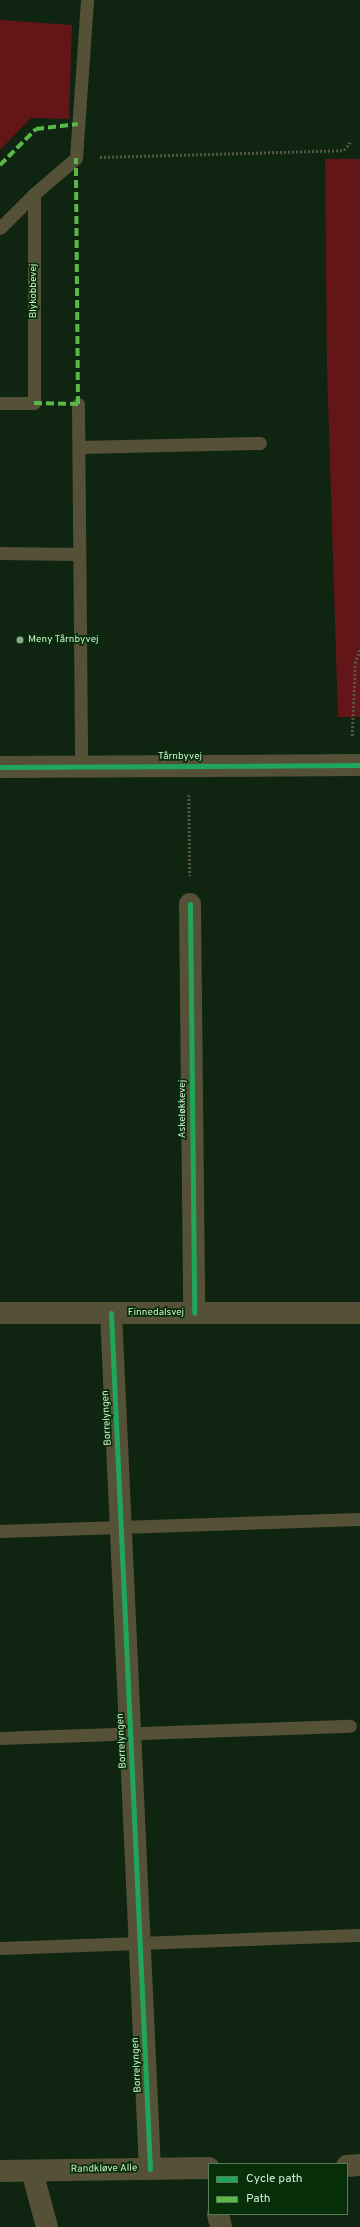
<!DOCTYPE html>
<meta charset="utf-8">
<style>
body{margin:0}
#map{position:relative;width:360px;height:2227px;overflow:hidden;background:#0f2511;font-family:Overpass,sans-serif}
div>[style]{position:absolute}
.green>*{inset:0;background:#641517}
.path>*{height:2.5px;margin-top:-1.25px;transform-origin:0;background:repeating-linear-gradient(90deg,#545740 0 2px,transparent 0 4px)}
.service>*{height:13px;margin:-6.5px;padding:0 6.5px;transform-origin:6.5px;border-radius:6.5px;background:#545136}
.minor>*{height:22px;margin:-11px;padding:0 11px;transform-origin:11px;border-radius:11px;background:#545136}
.tertiary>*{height:22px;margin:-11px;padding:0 11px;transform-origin:11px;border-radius:11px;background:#545136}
.quiet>*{height:4px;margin-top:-2px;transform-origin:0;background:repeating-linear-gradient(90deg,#58b947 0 8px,transparent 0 12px)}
.cycleway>*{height:5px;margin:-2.5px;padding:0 2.5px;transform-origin:2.5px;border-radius:2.5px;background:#20a55d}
.dots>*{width:11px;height:11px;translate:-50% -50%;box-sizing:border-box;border:2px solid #062e09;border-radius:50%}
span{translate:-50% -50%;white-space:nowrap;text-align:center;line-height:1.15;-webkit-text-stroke:3.5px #062e09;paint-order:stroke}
.street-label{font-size:10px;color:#d1eccf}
.poi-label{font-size:10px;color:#d1eccf}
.left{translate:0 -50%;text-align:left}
.legend{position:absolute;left:208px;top:2163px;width:140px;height:52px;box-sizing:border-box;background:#062e09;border:1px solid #577a58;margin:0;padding:5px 7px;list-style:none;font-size:12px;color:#d1eccf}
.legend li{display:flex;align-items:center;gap:8px;height:20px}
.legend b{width:20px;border:1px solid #577a58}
</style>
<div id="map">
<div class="green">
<div style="clip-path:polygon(0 20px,72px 25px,69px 119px,31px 118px,0 150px)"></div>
<div style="clip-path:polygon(325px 159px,360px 159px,360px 717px,338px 717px,327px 368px)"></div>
</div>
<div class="path">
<div style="left:100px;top:157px;width:244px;rotate:-1.6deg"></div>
<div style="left:344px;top:150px;width:11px;rotate:-52deg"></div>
<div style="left:352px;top:736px;width:73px;rotate:-87.6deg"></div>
<div style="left:355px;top:663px;width:15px;rotate:-70deg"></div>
<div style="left:189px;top:795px;width:81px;rotate:89.3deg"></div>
</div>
<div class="service">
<div style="left:34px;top:194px;width:55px;rotate:-40.6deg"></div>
<div style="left:76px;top:158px;width:158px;rotate:-86deg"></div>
<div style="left:0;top:228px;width:48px;rotate:-45deg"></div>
<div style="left:34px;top:194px;width:209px;rotate:90deg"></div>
<div style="left:34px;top:403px;width:34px;rotate:180deg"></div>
<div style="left:78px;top:404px;width:363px;rotate:89.5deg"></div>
<div style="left:79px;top:447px;width:181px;rotate:-1.3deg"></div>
<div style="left:0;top:553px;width:79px;rotate:0.7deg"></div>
<div style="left:0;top:1531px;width:360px;rotate:-1.9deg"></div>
<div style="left:0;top:1738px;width:350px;rotate:-2deg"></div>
<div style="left:0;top:1948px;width:358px;rotate:-2.1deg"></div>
</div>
<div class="minor">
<div style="left:190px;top:904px;width:409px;rotate:89.4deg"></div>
<div style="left:0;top:1313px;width:360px"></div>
<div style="left:111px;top:1313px;width:857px;rotate:87.39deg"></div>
<div style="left:347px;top:2166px;width:13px;rotate:-4deg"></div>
<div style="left:0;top:2171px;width:209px;rotate:-0.8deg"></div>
<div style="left:32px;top:2171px;width:58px;rotate:75deg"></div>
<div style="left:218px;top:2214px;width:13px;rotate:77deg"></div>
</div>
<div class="tertiary">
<div style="left:0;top:767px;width:360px;rotate:-0.3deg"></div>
</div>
<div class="quiet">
<div style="left:0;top:165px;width:51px;rotate:-45deg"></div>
<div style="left:36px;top:129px;width:42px;rotate:-6.8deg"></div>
<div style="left:34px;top:403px;width:44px;rotate:1.3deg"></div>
<div style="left:78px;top:404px;width:246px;rotate:-90.5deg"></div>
</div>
<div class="cycleway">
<div style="left:0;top:767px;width:360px;rotate:-0.3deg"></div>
<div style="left:190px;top:904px;width:409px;rotate:89.4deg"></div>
<div style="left:111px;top:1313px;width:857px;rotate:87.39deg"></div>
</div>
<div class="dots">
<div style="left:20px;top:640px;background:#8da68c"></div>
</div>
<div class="street-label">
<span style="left:34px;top:291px;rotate:-90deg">Blykobbevej</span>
<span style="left:180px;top:757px">Tårnbyvej</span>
<span style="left:183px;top:1109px;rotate:-90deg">Askeløkkevej</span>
<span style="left:156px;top:1313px">Finnedalsvej</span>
<span style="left:107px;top:1418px;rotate:-93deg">Borrelyngen</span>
<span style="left:122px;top:1741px;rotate:-93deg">Borrelyngen</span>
<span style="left:137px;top:2065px;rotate:-93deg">Borrelyngen</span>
<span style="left:104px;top:2169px;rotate:-1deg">Randkløve Alle</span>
</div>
<div class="poi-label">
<span class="left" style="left:28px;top:640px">Meny Tårnbyvej</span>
</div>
<ul class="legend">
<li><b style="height:5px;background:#20a55d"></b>Cycle path</li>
<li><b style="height:5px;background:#58b947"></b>Path</li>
</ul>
</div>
